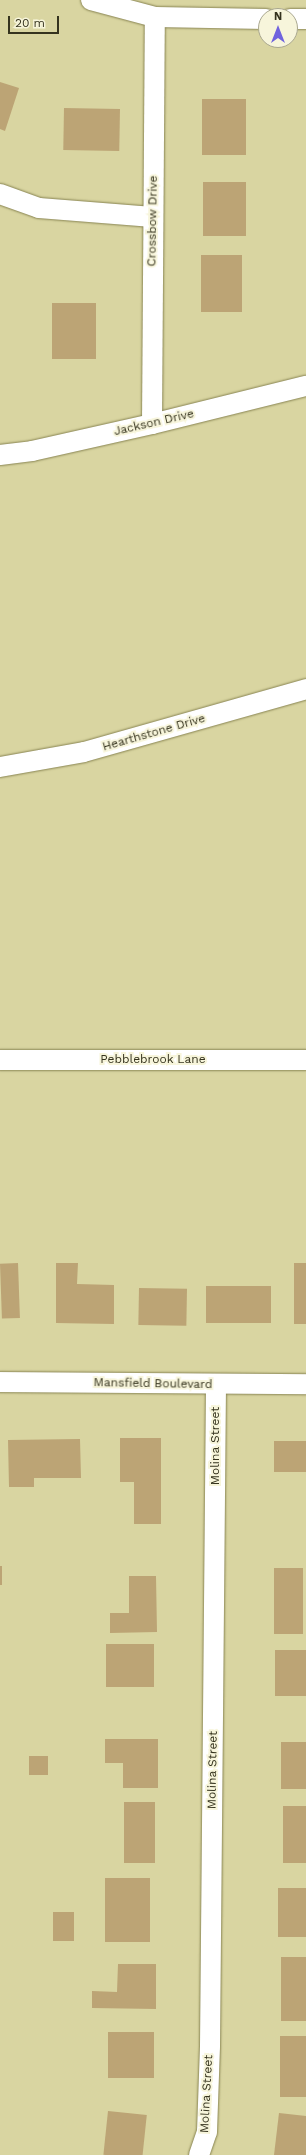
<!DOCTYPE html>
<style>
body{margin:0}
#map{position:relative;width:306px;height:2155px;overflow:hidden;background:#d9d5a1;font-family:"Work Sans",sans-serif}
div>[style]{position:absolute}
.building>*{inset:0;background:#bca475;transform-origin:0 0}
.roads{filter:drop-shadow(0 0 1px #888452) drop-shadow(0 0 1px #888452)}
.minor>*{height:20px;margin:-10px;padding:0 10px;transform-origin:10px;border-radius:10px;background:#fff}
span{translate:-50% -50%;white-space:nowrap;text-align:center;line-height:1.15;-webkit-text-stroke:4px #f7f5db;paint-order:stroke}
.street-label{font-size:12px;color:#35331e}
.north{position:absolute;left:258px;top:8px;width:40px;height:40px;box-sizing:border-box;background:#f7f5db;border:1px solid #a9a78f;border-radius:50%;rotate:0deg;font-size:11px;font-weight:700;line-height:16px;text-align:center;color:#35331e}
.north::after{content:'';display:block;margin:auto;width:14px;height:18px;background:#7063de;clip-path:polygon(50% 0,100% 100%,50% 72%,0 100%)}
.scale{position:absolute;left:8px;top:16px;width:51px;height:18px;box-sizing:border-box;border:2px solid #35331e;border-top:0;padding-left:5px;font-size:12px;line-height:14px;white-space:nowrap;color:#35331e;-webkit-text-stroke:3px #f7f5db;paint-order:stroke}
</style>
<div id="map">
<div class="building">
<div style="clip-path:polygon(0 82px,19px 88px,5px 131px,0 129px)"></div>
<div style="left:202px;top:99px;width:44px;height:56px"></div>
<div style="left:64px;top:108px;width:56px;height:42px;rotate:1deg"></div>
<div style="left:203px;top:182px;width:43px;height:54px"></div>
<div style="left:201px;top:255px;width:41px;height:57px"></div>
<div style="left:52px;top:303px;width:44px;height:56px"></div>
<div style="left:18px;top:1263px;width:55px;height:18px;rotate:88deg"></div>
<div style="clip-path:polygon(56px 1263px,78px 1263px,77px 1284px,114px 1285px,114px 1324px,56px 1323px)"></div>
<div style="left:294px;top:1263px;width:12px;height:61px"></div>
<div style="left:271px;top:1286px;width:37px;height:65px;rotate:90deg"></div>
<div style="left:139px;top:1288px;width:48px;height:37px;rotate:1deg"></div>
<div style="clip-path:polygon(120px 1438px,161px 1438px,161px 1524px,134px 1524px,134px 1482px,120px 1482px)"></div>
<div style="clip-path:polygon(80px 1439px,81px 1478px,34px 1478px,34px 1487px,9px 1487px,8px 1440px)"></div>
<div style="left:274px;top:1441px;width:32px;height:31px"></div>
<div style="left:0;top:1566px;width:2px;height:19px"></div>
<div style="left:274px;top:1568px;width:29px;height:66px"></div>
<div style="clip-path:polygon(129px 1576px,156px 1576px,157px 1632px,110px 1633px,110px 1613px,129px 1613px)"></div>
<div style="left:106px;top:1644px;width:48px;height:43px"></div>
<div style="left:275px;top:1650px;width:31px;height:46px"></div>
<div style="clip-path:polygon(105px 1739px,158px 1739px,158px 1788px,123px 1788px,123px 1763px,105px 1763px)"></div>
<div style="left:281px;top:1742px;width:25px;height:47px"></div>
<div style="left:29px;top:1756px;width:19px;height:19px"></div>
<div style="left:124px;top:1802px;width:31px;height:61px"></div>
<div style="left:283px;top:1806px;width:23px;height:57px"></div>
<div style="left:105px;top:1878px;width:45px;height:64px"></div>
<div style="left:278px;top:1888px;width:28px;height:49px"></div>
<div style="left:53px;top:1912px;width:21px;height:29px"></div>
<div style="left:281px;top:1957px;width:25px;height:64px"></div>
<div style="clip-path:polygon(118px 1964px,156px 1964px,156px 2009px,92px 2008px,92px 1991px,117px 1992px)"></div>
<div style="left:108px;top:2032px;width:46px;height:46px"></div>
<div style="left:280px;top:2036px;width:26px;height:61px"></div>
<div style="left:108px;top:2111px;width:39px;height:44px;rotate:6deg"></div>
<div style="clip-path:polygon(279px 2113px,306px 2116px,306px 2155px,274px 2155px)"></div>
</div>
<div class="roads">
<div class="minor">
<div style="left:91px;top:0;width:66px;rotate:14.9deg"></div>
<div style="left:155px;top:17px;width:111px;rotate:1deg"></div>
<div style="left:290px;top:19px;width:16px"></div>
<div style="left:0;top:194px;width:41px;rotate:19.7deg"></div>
<div style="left:39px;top:208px;width:114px;rotate:4.5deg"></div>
<div style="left:152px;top:424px;width:407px;rotate:-89.6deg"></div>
<div style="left:0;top:455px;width:32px;rotate:-7deg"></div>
<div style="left:32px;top:451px;width:123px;rotate:-12.7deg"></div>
<div style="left:152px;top:424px;width:159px;rotate:-13.9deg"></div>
<div style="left:0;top:767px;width:85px;rotate:-10.1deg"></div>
<div style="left:84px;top:752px;width:231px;rotate:-15.8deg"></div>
<div style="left:0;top:1060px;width:306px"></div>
<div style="left:0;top:1382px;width:306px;rotate:0.4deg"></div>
<div style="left:199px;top:2155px;width:24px;rotate:-71deg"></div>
<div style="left:207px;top:2132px;width:86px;rotate:-88deg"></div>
<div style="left:210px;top:2046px;width:662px;rotate:-89.48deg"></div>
</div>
</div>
<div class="street-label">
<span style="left:153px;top:221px;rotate:-89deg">Crossbow Drive</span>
<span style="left:154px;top:423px;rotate:-13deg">Jackson Drive</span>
<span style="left:154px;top:733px;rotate:-16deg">Hearthstone Drive</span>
<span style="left:153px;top:1060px">Pebblebrook Lane</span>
<span style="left:153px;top:1384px;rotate:1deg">Mansfield Boulevard</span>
<span style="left:216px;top:1446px;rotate:-90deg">Molina Street</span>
<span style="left:213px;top:1770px;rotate:-89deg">Molina Street</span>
<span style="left:207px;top:2094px;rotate:-87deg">Molina Street</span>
</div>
<div class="north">N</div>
<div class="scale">20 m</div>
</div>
